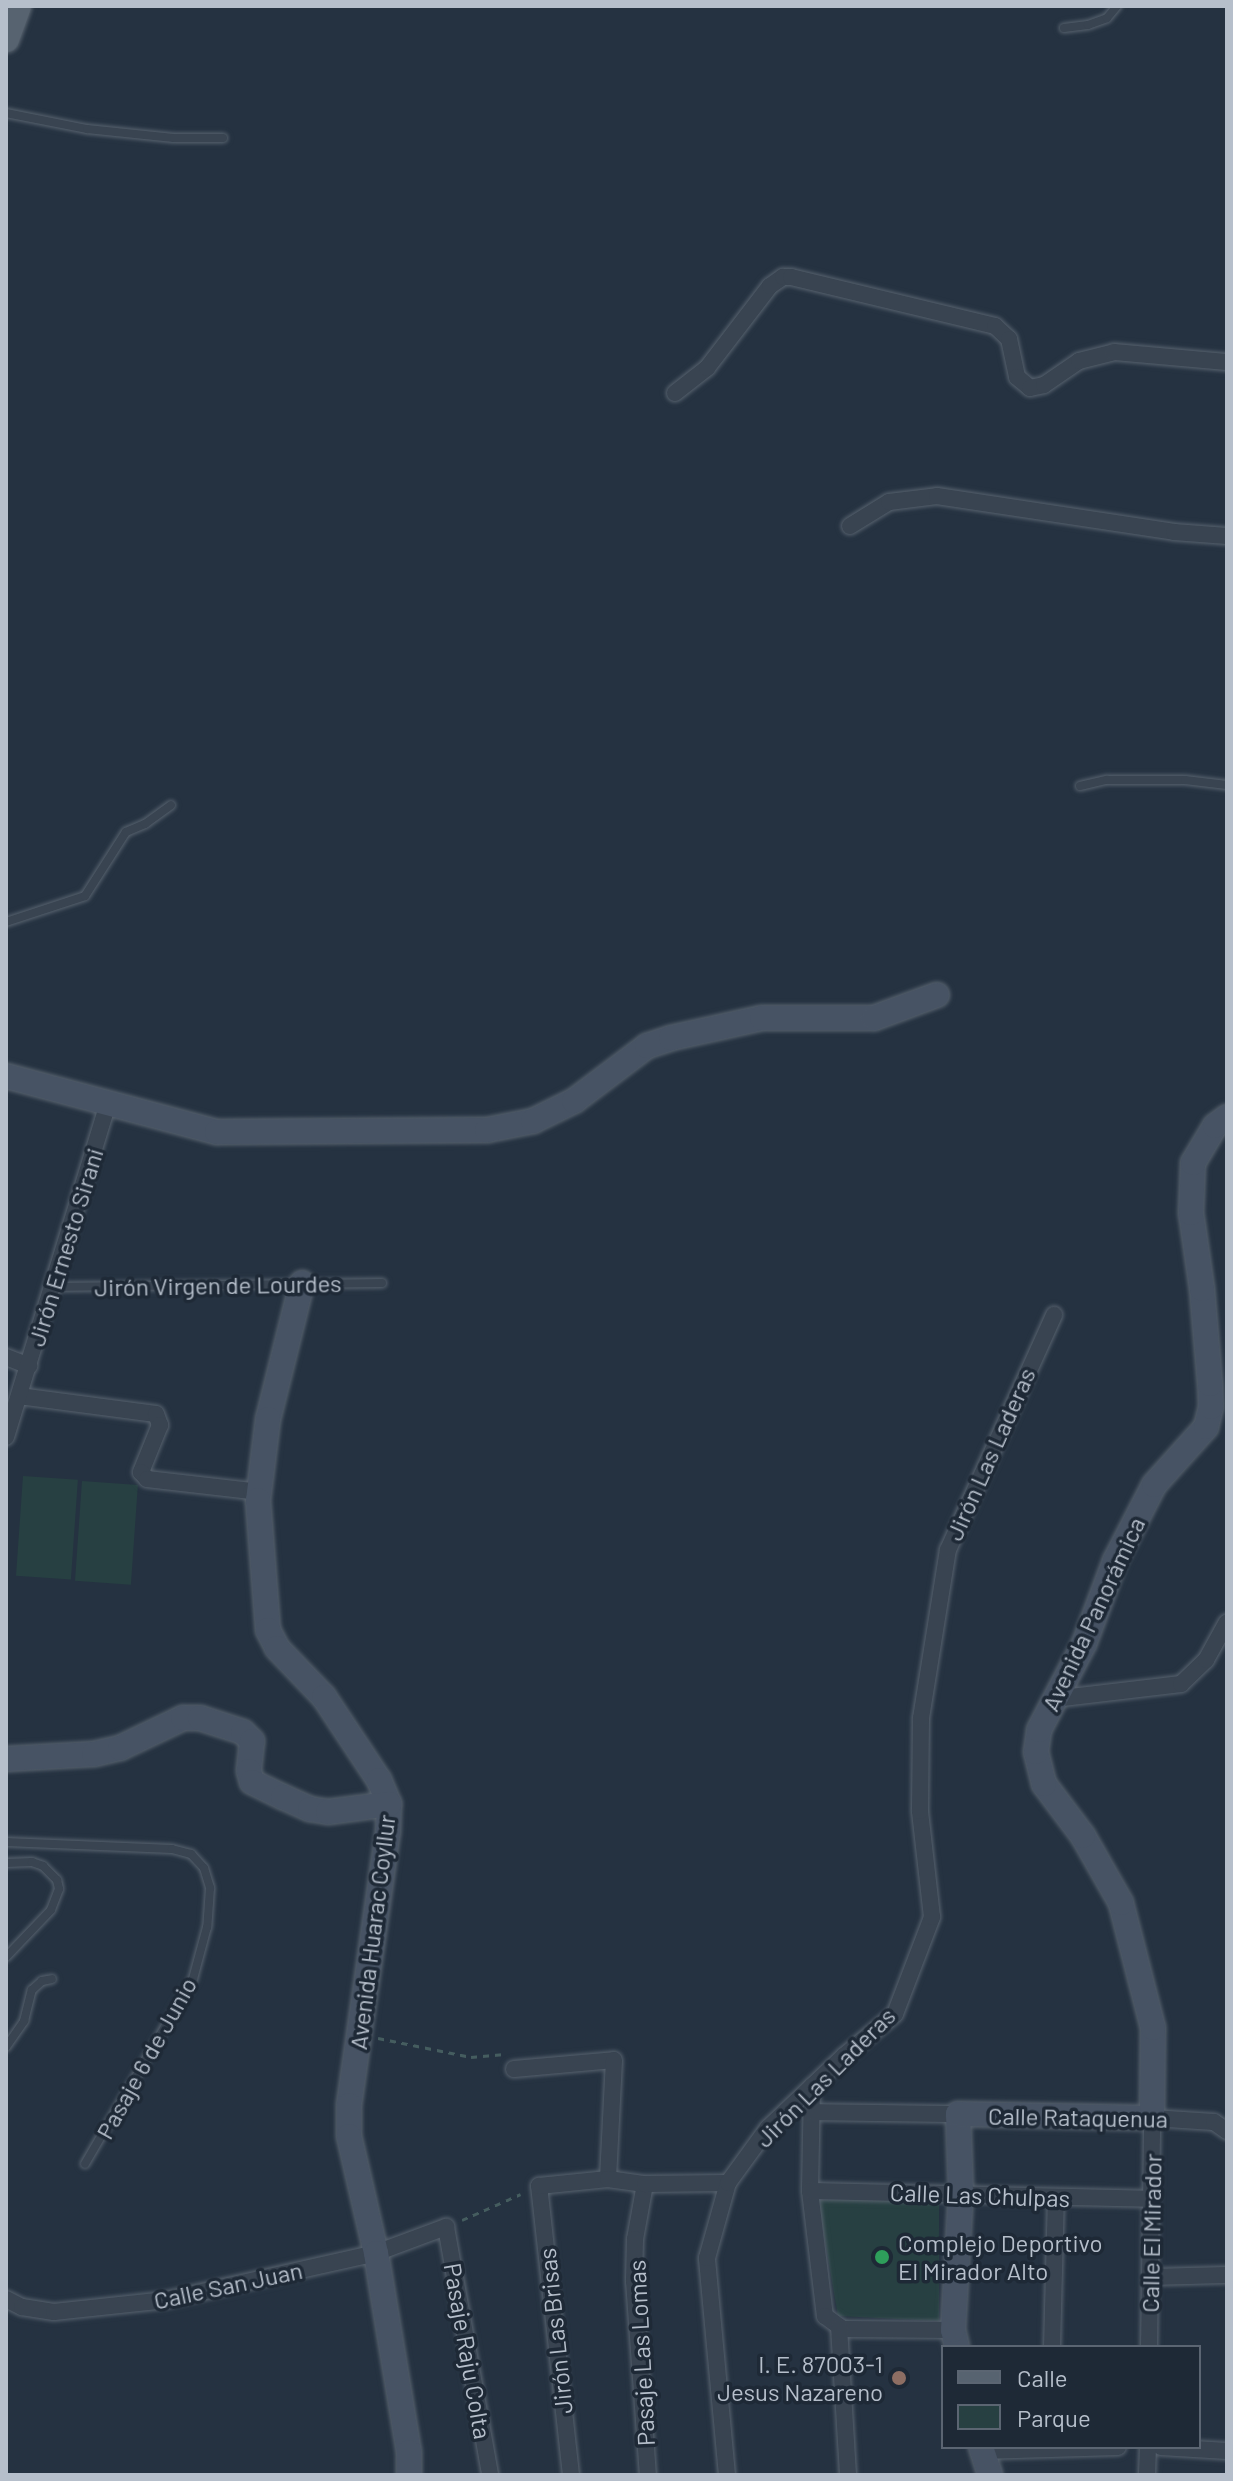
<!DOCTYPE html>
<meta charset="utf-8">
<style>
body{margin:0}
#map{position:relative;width:1233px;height:2481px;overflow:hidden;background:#253241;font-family:Barlow,sans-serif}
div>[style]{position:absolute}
.green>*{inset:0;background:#274042;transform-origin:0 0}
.path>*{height:3px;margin-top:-1.5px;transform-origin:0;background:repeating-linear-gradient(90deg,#455d5f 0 6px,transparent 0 12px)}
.roads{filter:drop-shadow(0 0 2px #57626e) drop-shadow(0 0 2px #57626e)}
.lane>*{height:8px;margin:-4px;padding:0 4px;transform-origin:4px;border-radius:4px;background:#394451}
.street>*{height:16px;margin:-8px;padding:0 8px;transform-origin:8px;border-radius:8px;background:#394451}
.secondary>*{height:24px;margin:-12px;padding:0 12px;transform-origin:12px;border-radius:12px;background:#475364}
.primary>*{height:26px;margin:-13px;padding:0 13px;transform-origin:13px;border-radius:13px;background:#576370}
.dots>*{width:22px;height:22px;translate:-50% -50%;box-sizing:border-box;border:4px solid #1e2936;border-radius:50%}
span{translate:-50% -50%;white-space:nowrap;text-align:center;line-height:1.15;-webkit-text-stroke:7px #1e2936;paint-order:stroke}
.street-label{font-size:24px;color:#b6bfcb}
.poi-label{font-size:24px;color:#b6bfcb}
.left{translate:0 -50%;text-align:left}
.right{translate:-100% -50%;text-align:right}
.frame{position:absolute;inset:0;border:8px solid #b6bfcb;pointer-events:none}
.legend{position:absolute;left:941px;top:2345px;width:260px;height:104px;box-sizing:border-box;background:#1e2936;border:2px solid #5b6572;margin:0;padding:10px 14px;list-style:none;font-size:24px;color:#b6bfcb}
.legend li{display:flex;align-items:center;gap:16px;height:40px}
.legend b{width:40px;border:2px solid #5b6572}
</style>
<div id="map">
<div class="green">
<div style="left:23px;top:1476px;width:55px;height:100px;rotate:4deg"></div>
<div style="left:82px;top:1481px;width:56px;height:100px;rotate:4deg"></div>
<div style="clip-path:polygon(818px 2200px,939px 2200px,939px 2321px,838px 2316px)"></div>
</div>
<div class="path">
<div style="left:378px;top:2038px;width:95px;rotate:11.5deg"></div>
<div style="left:471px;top:2057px;width:34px;rotate:-5deg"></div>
<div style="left:462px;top:2220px;width:64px;rotate:-23.8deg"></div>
</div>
<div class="roads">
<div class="lane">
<div style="left:1064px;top:28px;width:24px;rotate:-7deg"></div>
<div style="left:1088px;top:25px;width:20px;rotate:-20deg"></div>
<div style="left:1107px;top:18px;width:16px;rotate:-50deg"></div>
<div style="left:6px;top:113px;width:83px;rotate:11.2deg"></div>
<div style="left:87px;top:129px;width:87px;rotate:5.9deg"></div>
<div style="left:174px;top:138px;width:49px"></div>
<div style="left:1080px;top:786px;width:28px;rotate:-13deg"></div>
<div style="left:1107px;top:780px;width:78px"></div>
<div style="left:1185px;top:780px;width:42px;rotate:6.8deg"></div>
<div style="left:6px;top:922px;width:83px;rotate:-18.2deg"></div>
<div style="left:85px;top:896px;width:76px;rotate:-57.4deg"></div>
<div style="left:126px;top:832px;width:21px;rotate:-23deg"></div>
<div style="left:145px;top:824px;width:32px;rotate:-36deg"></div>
<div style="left:53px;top:1287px;width:329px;rotate:-0.7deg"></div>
<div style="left:6px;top:1842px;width:166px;rotate:2.4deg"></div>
<div style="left:172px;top:1849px;width:20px;rotate:15deg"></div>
<div style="left:191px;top:1854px;width:19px;rotate:47deg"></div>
<div style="left:204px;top:1868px;width:21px;rotate:73deg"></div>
<div style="left:210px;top:1888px;width:39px;rotate:94deg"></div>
<div style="left:207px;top:1927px;width:54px;rotate:105.1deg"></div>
<div style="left:193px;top:1979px;width:214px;rotate:120.3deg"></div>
<div style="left:6px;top:1863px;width:26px;rotate:-2deg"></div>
<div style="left:32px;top:1862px;width:12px;rotate:20deg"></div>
<div style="left:43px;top:1866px;width:20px;rotate:45deg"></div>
<div style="left:57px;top:1880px;width:9px;rotate:77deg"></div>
<div style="left:59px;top:1889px;width:22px;rotate:111deg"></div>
<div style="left:51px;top:1910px;width:65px;rotate:133.8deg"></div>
<div style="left:6px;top:2047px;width:32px;rotate:-55deg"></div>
<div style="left:24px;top:2021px;width:32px;rotate:-76deg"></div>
<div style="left:32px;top:1990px;width:13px;rotate:-42deg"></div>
<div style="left:42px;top:1981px;width:10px;rotate:-11deg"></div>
</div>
<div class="street">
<div style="left:675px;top:393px;width:41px;rotate:-38deg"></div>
<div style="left:707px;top:368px;width:103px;rotate:-52.5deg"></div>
<div style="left:770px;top:286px;width:16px;rotate:-35deg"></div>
<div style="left:783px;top:277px;width:8px"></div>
<div style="left:791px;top:277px;width:210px;rotate:13.5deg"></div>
<div style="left:995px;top:326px;width:19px;rotate:43deg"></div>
<div style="left:1009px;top:339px;width:39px;rotate:78deg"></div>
<div style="left:1017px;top:377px;width:17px;rotate:40deg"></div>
<div style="left:1030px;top:388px;width:14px;rotate:-12deg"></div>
<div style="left:1044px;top:385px;width:42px;rotate:-34.4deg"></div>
<div style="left:1079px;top:361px;width:36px;rotate:-14deg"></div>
<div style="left:1114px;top:352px;width:113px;rotate:5.1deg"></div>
<div style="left:850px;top:526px;width:46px;rotate:-31.6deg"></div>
<div style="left:889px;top:502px;width:48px;rotate:-7.1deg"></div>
<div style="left:937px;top:496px;width:240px;rotate:8.6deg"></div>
<div style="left:1174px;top:532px;width:53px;rotate:4.3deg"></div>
<div style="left:6px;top:1357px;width:25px;rotate:21deg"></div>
<div style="left:19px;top:1396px;width:138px;rotate:7.5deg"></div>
<div style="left:156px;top:1414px;width:12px;rotate:70deg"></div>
<div style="left:160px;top:1425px;width:51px;rotate:112deg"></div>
<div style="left:141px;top:1472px;width:9px;rotate:49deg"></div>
<div style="left:147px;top:1479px;width:105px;rotate:6.6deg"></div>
<div style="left:251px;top:1491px;width:11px;rotate:52deg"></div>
<div style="left:6px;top:1437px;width:349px;rotate:-73deg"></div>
<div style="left:1054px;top:1699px;width:128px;rotate:-6.7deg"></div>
<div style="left:1181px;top:1684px;width:35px;rotate:-44deg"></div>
<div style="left:1206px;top:1660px;width:43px;rotate:-61.1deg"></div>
<div style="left:514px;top:2069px;width:100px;rotate:-5.1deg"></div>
<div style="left:614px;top:2060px;width:119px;rotate:92.9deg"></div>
<div style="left:812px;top:2086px;width:105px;rotate:91.1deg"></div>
<div style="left:810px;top:2191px;width:126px;rotate:83.2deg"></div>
<div style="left:825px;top:2316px;width:22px;rotate:36deg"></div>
<div style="left:843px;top:2329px;width:110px;rotate:0.5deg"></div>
<div style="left:812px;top:2112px;width:146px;rotate:0.8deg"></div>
<div style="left:645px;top:2184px;width:56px;rotate:100.3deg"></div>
<div style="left:635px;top:2239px;width:42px;rotate:91.4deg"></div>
<div style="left:634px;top:2281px;width:195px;rotate:85.9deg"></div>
<div style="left:810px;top:2191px;width:341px;rotate:1.3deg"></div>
<div style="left:1150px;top:2277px;width:77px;rotate:-1.5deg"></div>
<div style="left:6px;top:2299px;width:18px;rotate:27deg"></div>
<div style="left:22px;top:2307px;width:32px;rotate:9deg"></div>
<div style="left:54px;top:2312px;width:113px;rotate:-6.1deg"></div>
<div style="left:166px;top:2300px;width:215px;rotate:-12.6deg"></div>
<div style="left:376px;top:2253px;width:75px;rotate:-20.4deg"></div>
<div style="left:446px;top:2227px;width:252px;rotate:79.9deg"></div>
<div style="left:839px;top:2327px;width:148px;rotate:86.5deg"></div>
<div style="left:1052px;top:2347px;width:150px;rotate:-88.5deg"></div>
<div style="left:1149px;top:2347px;width:229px;rotate:-89.2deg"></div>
<div style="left:1152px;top:2118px;width:62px;rotate:3.7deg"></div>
<div style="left:1214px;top:2122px;width:16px;rotate:35deg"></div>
<div style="left:1161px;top:2447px;width:66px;rotate:3.5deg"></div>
<div style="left:981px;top:2451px;width:137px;rotate:-1.7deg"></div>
<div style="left:571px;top:2475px;width:291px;rotate:-96.3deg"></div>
<div style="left:539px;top:2186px;width:69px;rotate:-5.8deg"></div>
<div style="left:608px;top:2179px;width:37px;rotate:8deg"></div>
<div style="left:645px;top:2184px;width:83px;rotate:-0.7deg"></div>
<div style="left:727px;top:2475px;width:218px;rotate:-95.3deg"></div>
<div style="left:707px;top:2258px;width:78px;rotate:-74.4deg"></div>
<div style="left:728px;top:2183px;width:68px;rotate:-54deg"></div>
<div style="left:768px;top:2128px;width:105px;rotate:-43.5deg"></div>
<div style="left:844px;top:2056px;width:66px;rotate:-39.5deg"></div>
<div style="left:895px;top:2014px;width:104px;rotate:-69.1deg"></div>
<div style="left:932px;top:1917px;width:107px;rotate:-96.5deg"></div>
<div style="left:920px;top:1811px;width:93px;rotate:-89.4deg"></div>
<div style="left:921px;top:1718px;width:170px;rotate:-80.9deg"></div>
<div style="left:948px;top:1550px;width:258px;rotate:-65.7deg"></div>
<div style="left:1147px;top:2475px;width:28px;rotate:-88deg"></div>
</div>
<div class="secondary">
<div style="left:6px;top:1076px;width:218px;rotate:14.9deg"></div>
<div style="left:217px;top:1132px;width:270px;rotate:-0.4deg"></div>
<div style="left:487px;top:1130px;width:47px;rotate:-11.1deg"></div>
<div style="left:533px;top:1121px;width:46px;rotate:-26deg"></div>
<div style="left:574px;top:1101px;width:91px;rotate:-37deg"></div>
<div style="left:647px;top:1046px;width:25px;rotate:-18deg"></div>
<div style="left:671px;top:1038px;width:93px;rotate:-12.4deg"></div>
<div style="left:762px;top:1018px;width:112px"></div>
<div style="left:874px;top:1018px;width:67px;rotate:-20.1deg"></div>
<div style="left:302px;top:1283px;width:140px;rotate:104deg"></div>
<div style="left:268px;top:1419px;width:82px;rotate:97deg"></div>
<div style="left:258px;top:1500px;width:130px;rotate:85.6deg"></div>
<div style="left:268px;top:1630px;width:20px;rotate:63deg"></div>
<div style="left:277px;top:1648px;width:68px;rotate:46.2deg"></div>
<div style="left:324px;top:1697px;width:100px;rotate:56.5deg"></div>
<div style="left:379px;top:1780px;width:26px;rotate:67deg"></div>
<div style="left:389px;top:1804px;width:27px;rotate:92deg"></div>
<div style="left:388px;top:1831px;width:277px;rotate:98.1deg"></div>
<div style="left:349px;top:2105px;width:31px;rotate:90deg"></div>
<div style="left:349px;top:2136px;width:120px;rotate:77deg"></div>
<div style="left:376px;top:2253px;width:202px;rotate:80.6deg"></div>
<div style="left:409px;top:2452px;width:23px;rotate:90deg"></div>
<div style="left:6px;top:1759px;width:88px;rotate:-3.3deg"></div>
<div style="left:94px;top:1754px;width:27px;rotate:-13deg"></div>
<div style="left:120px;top:1748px;width:70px;rotate:-25.5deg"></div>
<div style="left:183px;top:1718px;width:17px"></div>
<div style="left:200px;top:1718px;width:45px;rotate:18deg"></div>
<div style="left:243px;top:1732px;width:13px;rotate:45deg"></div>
<div style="left:252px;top:1741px;width:30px;rotate:96deg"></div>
<div style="left:249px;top:1771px;width:11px;rotate:75deg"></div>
<div style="left:252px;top:1782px;width:34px;rotate:26deg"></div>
<div style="left:283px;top:1797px;width:30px;rotate:24deg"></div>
<div style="left:310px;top:1809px;width:18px;rotate:9deg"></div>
<div style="left:328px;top:1812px;width:62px;rotate:-7.5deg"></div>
<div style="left:957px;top:2347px;width:17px;rotate:-103deg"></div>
<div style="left:953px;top:2330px;width:138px;rotate:-86.7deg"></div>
<div style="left:961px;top:2192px;width:78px;rotate:-92.2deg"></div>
<div style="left:958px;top:2114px;width:194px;rotate:1.2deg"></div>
<div style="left:1152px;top:2118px;width:90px;rotate:-89.4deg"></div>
<div style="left:1153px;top:2028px;width:129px;rotate:-104.4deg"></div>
<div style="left:1121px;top:1903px;width:77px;rotate:-119.6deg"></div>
<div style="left:1083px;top:1836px;width:65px;rotate:-126.9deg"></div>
<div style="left:1044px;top:1784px;width:33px;rotate:-104deg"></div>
<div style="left:1036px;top:1752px;width:22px;rotate:-82deg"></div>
<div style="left:1039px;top:1730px;width:97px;rotate:-62.4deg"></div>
<div style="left:1084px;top:1644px;width:89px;rotate:-69.5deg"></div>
<div style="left:1115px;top:1561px;width:85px;rotate:-62.8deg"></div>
<div style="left:1154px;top:1485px;width:78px;rotate:-48.1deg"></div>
<div style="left:1206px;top:1427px;width:21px;rotate:-76deg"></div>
<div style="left:1211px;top:1407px;width:23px;rotate:-92deg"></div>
<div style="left:1210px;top:1384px;width:95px;rotate:-94.8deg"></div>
<div style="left:1202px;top:1289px;width:77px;rotate:-98.2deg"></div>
<div style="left:1191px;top:1213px;width:50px;rotate:-87.7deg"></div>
<div style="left:1193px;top:1163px;width:43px;rotate:-59.3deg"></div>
<div style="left:1215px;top:1126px;width:15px;rotate:-37deg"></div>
<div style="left:981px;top:2447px;width:29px;rotate:72deg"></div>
</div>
<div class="primary">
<div style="left:6px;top:39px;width:35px;rotate:-70deg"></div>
</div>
</div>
<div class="dots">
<div style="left:882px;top:2257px;background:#2e9e5b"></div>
<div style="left:899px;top:2378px;background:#8d6e63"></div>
</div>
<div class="street-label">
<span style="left:65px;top:1247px;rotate:-73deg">Jirón Ernesto Sirani</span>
<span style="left:218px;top:1285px;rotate:-1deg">Jirón Virgen de Lourdes</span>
<span style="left:990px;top:1454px;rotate:-66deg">Jirón Las Laderas</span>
<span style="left:1093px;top:1614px;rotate:-65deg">Avenida Panorámica</span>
<span style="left:372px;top:1932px;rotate:-83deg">Avenida Huarac Coyllur</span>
<span style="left:146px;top:2058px;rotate:-61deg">Pasaje 6 de Junio</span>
<span style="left:825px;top:2077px;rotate:-45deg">Jirón Las Laderas</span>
<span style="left:1078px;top:2117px;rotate:1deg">Calle Rataquenua</span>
<span style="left:980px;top:2195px;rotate:2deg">Calle Las Chulpas</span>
<span style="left:1151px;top:2233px;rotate:-89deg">Calle El Mirador</span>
<span style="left:228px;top:2285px;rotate:-12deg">Calle San Juan</span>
<span style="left:555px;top:2331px;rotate:-96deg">Jirón Las Brisas</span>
<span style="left:468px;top:2351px;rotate:80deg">Pasaje Raju Colta</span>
<span style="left:641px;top:2353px;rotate:-93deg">Pasaje Las Lomas</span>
</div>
<div class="poi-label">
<span class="left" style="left:898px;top:2257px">Complejo Deportivo<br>El Mirador Alto</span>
<span class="right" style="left:883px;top:2378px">I. E. 87003-1<br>Jesus Nazareno</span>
</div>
<div class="frame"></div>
<ul class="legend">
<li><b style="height:10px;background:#576370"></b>Calle</li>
<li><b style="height:22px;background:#274042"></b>Parque</li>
</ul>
</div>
